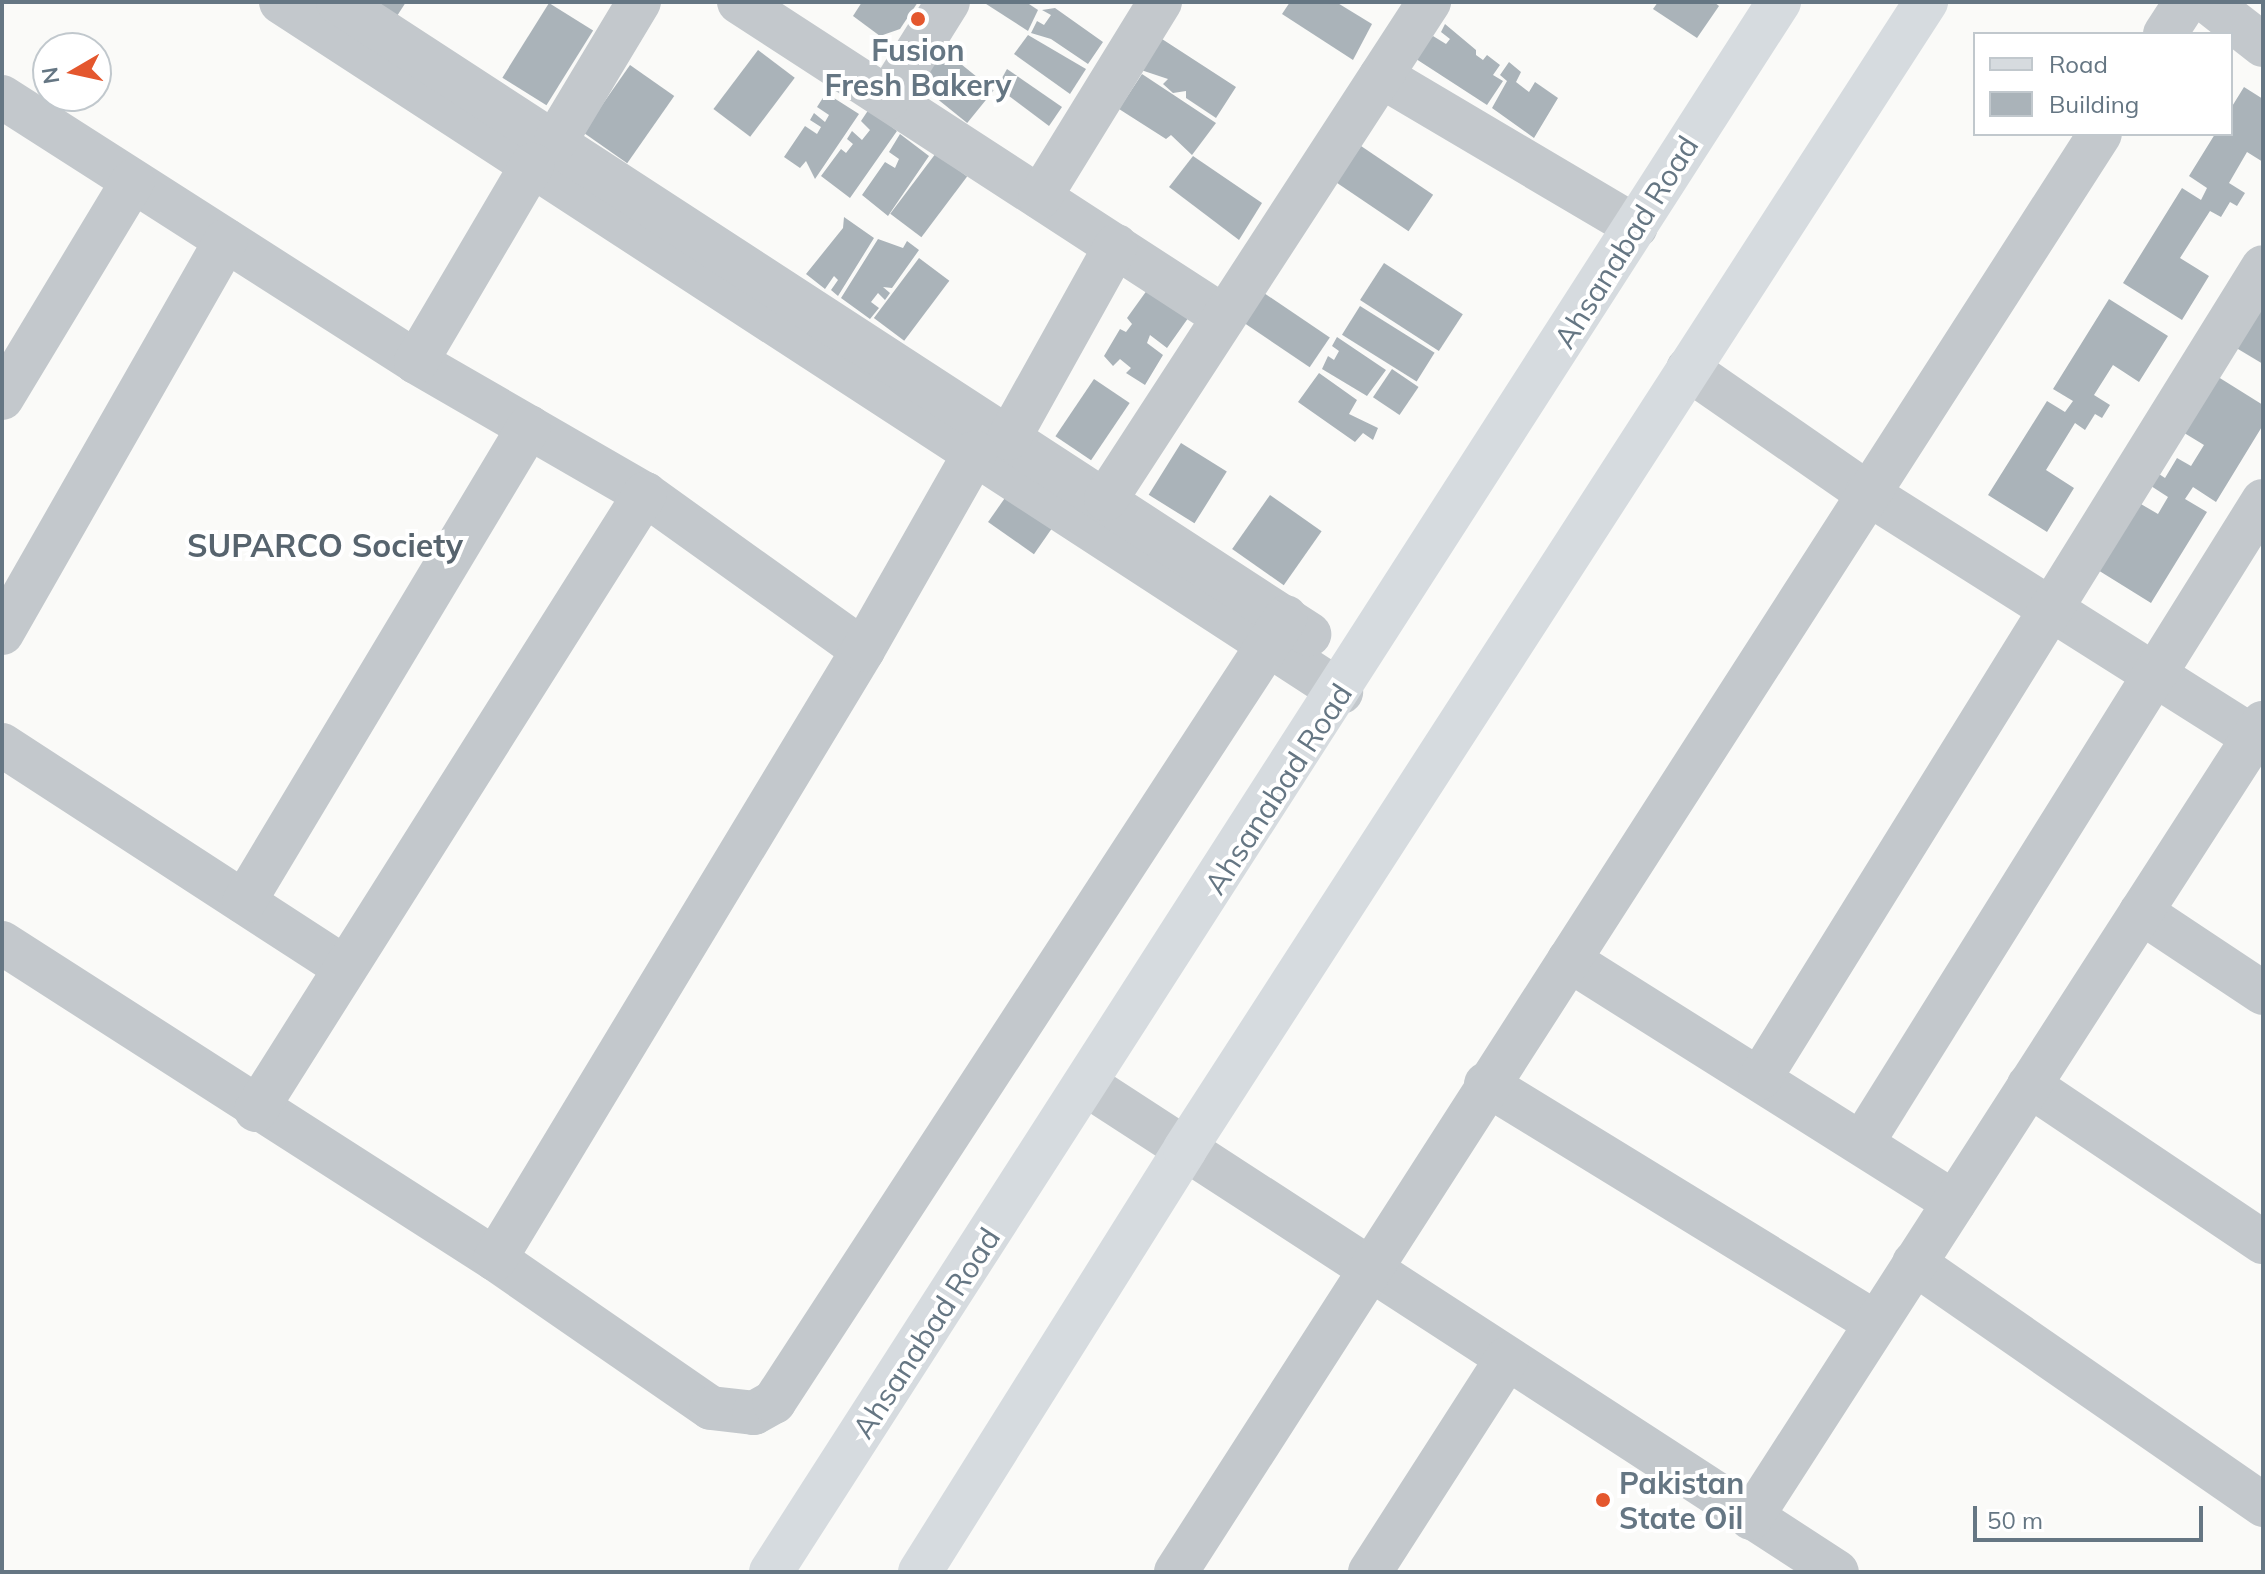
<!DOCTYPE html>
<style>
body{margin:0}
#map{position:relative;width:2265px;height:1574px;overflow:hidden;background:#fafaf8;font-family:Mulish,sans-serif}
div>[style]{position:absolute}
.building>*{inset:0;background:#aab3b9;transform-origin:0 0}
.minor>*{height:44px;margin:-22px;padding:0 22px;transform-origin:22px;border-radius:22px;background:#c3c8cc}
.major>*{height:44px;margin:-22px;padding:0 22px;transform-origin:22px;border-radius:22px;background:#d6dbdf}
.dots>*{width:22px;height:22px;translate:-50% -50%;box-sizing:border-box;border:4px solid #fff;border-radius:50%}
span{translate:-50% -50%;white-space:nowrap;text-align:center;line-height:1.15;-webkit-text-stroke:8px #fff;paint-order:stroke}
.poi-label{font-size:30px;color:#657683;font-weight:700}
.left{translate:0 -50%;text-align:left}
.street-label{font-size:30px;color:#657683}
.neighbourhood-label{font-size:32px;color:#57646e;font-weight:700}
.frame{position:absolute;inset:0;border:4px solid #657683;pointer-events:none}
.legend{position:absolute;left:1973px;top:32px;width:260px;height:104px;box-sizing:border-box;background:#fff;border:2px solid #c1c8cd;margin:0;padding:10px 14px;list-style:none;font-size:24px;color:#657683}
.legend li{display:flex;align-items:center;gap:16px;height:40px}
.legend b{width:40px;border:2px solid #c1c8cd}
.north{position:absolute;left:32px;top:32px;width:80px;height:80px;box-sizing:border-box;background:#fff;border:2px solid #c1c8cd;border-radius:50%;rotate:261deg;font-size:22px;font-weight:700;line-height:32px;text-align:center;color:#657683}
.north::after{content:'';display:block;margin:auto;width:28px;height:36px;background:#e4572e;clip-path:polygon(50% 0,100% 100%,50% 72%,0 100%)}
.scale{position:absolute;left:1973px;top:1506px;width:230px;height:36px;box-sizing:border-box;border:4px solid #657683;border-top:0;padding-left:10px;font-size:24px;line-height:28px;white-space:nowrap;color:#657683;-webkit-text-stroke:6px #fff;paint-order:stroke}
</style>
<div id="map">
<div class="building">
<div style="clip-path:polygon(377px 2px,406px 2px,397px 16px)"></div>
<div style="clip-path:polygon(862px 2px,918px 2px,900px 29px,880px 36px,853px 16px)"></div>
<div style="clip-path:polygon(983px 2px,1026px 2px,1038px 10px,1028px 31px)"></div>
<div style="clip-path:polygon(1290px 2px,1336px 2px,1372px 24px,1353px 60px,1282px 14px)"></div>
<div style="clip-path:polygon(1658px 2px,1714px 2px,1719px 6px,1697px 38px,1653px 9px)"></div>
<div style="left:549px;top:3px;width:52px;height:88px;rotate:32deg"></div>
<div style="clip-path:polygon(1055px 8px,1103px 42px,1088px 64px,1051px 39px,1031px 33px,1037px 21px,1044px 25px,1051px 15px,1042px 10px)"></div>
<div style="clip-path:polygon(1445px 24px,1476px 50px,1476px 55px,1483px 60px,1487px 55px,1500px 65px,1493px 75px,1503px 81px,1487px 105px,1413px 57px,1433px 36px,1446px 44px,1450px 39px,1441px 32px)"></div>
<div style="clip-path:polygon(1028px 35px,1086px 69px,1070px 94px,1014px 54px)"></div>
<div style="clip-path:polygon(1162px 39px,1236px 87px,1216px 118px,1186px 98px,1186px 91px,1173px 93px,1163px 84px,1168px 79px,1141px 70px)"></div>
<div style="left:940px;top:47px;width:69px;height:42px;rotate:39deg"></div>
<div style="left:758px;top:50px;width:46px;height:74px;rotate:37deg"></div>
<div style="clip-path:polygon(1509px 62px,1521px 72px,1516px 82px,1529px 92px,1535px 82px,1558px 98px,1534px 138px,1492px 108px,1507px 81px,1500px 75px)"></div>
<div style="left:630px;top:65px;width:54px;height:82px;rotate:35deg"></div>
<div style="clip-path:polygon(1007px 69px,1062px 107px,1049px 126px,997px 87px)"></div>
<div style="clip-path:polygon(1142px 74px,1216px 123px,1192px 155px,1171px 135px,1166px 139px,1119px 109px)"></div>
<div style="clip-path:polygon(2244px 87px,2263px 99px,2263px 162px,2247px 152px,2229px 183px,2245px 193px,2237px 206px,2230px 202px,2221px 217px,2210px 211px,2180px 258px,2209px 276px,2182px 320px,2123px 283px,2182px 188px,2201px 200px,2207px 188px,2189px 176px,2215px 134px,2231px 134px,2231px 108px)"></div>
<div style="clip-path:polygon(826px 93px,859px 114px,815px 179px,806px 161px,800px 168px,784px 157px,805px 126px,817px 134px,821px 127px,810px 120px,814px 113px,825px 122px,829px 115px,817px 107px)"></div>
<div style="clip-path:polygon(869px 109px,897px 131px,850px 198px,821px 176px,841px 149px,846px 153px,853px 144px,847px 139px,852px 131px,862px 140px,870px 130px,861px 121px)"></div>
<div style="clip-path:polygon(900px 134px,929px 156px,888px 216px,862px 195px,885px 162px,895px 168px,899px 159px,889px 152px)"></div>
<div style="left:1361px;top:146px;width:87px;height:44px;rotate:34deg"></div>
<div style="left:936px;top:153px;width:39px;height:76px;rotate:37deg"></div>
<div style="clip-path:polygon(1193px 156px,1262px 203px,1239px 240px,1169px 187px)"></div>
<div style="clip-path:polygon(844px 217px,874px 238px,838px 296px,831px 290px,838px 280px,834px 276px,825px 289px,806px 274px,843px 228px)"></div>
<div style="clip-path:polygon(878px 239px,903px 248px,907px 241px,919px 250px,892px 288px,883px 287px,890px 293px,885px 300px,878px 293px,871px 302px,879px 308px,870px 319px,841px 298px)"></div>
<div style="left:919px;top:258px;width:38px;height:75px;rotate:37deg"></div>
<div style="left:1384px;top:263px;width:94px;height:44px;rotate:33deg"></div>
<div style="clip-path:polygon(1150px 286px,1191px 314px,1167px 348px,1150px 335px,1147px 343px,1163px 355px,1145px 385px,1126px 373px,1131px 368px,1120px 359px,1113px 366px,1104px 356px,1120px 329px,1126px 332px,1132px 324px,1127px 318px)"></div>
<div style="left:1261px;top:291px;width:83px;height:36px;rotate:34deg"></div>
<div style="clip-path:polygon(2263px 297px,2263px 364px,2233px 346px)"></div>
<div style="clip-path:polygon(2109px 299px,2168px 336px,2139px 382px,2113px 365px,2094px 395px,2110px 405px,2102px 418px,2095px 414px,2085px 430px,2075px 423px,2046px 470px,2074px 488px,2047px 532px,1988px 495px,2047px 401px,2065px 412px,2073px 401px,2053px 389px)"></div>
<div style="left:1360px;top:306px;width:88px;height:34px;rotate:32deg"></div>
<div style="clip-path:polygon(1337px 337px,1386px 370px,1367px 396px,1322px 369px,1328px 356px,1334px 360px,1339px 351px,1332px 346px)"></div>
<div style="left:1392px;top:369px;width:32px;height:34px;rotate:34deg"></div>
<div style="clip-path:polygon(1319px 373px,1357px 400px,1349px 414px,1378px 428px,1373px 440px,1363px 433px,1355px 442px,1298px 402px)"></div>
<div style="clip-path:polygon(2215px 375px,2263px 405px,2263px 425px,2216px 502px,2193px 487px,2185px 499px,2207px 512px,2151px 603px,2093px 567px,2134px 500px,2158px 514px,2168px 497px,2151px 486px,2159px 474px,2165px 478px,2177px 458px,2191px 466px,2204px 445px,2181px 431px)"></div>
<div style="left:1094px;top:379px;width:43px;height:69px;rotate:34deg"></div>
<div style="left:1181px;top:443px;width:54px;height:61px;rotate:32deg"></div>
<div style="left:1007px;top:495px;width:56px;height:33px;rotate:35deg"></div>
<div style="left:1270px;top:495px;width:63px;height:66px;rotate:35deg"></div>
</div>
<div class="minor">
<div style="left:281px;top:2px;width:1265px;rotate:33.06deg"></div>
<div style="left:338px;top:2px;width:1159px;rotate:33.06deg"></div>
<div style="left:739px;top:2px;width:578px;rotate:33deg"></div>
<div style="left:2208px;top:2px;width:70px;rotate:38deg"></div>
<div style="left:2165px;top:34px;width:38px;rotate:-57deg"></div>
<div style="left:1381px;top:76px;width:296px;rotate:30.6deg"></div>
<div style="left:2px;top:97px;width:492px;rotate:32.6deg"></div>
<div style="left:416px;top:362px;width:264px;rotate:30deg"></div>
<div style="left:645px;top:494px;width:268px;rotate:35.6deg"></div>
<div style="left:888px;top:98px;width:113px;rotate:-58deg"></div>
<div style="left:556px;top:140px;width:161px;rotate:-59deg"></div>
<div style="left:1040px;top:197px;width:229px;rotate:-58.4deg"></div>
<div style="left:416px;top:362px;width:229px;rotate:-59.5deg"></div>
<div style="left:1688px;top:369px;width:218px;rotate:34.7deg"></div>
<div style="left:1867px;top:493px;width:459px;rotate:32.3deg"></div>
<div style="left:2px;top:398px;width:253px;rotate:-58.9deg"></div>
<div style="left:1009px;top:438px;width:220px;rotate:-60.9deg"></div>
<div style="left:1106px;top:499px;width:593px;rotate:-56.98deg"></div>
<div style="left:2px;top:633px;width:452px;rotate:-60.3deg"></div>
<div style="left:2px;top:745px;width:406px;rotate:33deg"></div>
<div style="left:244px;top:902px;width:554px;rotate:-59.04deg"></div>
<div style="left:2141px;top:912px;width:146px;rotate:33.6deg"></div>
<div style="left:2px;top:943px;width:586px;rotate:32.66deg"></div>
<div style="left:495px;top:1259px;width:262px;rotate:34.6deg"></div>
<div style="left:711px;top:1408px;width:43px;rotate:6.6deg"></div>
<div style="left:754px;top:1413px;width:23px;rotate:-29deg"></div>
<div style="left:774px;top:1402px;width:937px;rotate:-56.89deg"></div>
<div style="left:1569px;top:960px;width:455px;rotate:32.2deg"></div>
<div style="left:1760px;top:1078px;width:954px;rotate:-58.19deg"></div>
<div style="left:1486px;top:1084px;width:457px;rotate:31.5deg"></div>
<div style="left:1087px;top:1085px;width:894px;rotate:33deg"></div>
<div style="left:2029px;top:1085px;width:282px;rotate:33.9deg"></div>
<div style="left:256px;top:1110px;width:729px;rotate:-57.73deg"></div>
<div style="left:1862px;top:1143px;width:757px;rotate:-58.01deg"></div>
<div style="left:495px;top:1259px;width:712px;rotate:-58.86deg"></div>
<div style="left:863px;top:650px;width:227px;rotate:-60.4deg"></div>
<div style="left:1914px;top:1263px;width:425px;rotate:34.7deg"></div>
<div style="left:1751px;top:1518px;width:946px;rotate:-57.22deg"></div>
<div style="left:1176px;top:1572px;width:1709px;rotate:-57.28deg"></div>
<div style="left:1370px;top:1572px;width:253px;rotate:-57.3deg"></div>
</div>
<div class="major">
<div style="left:771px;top:1572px;width:1866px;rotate:-57.3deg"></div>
<div style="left:920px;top:1572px;width:499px;rotate:-57.9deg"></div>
<div style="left:1185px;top:1149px;width:1366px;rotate:-57.14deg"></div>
</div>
<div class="dots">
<div style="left:918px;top:19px;background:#e4572e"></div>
<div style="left:1603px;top:1500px;background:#e4572e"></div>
</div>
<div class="poi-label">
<span style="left:918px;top:67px">Fusion<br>Fresh Bakery</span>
<span class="left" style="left:1619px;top:1500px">Pakistan<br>State Oil</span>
</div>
<div class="street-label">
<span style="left:1626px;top:242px;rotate:-58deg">Ahsanabad Road</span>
<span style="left:1278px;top:789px;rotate:-57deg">Ahsanabad Road</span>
<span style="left:926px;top:1333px;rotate:-57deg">Ahsanabad Road</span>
</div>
<div class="neighbourhood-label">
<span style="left:325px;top:545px">SUPARCO Society</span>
</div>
<div class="frame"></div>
<ul class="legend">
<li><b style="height:10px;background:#d6dbdf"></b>Road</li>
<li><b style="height:22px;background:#aab3b9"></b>Building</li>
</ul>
<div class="north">N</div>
<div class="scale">50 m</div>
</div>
